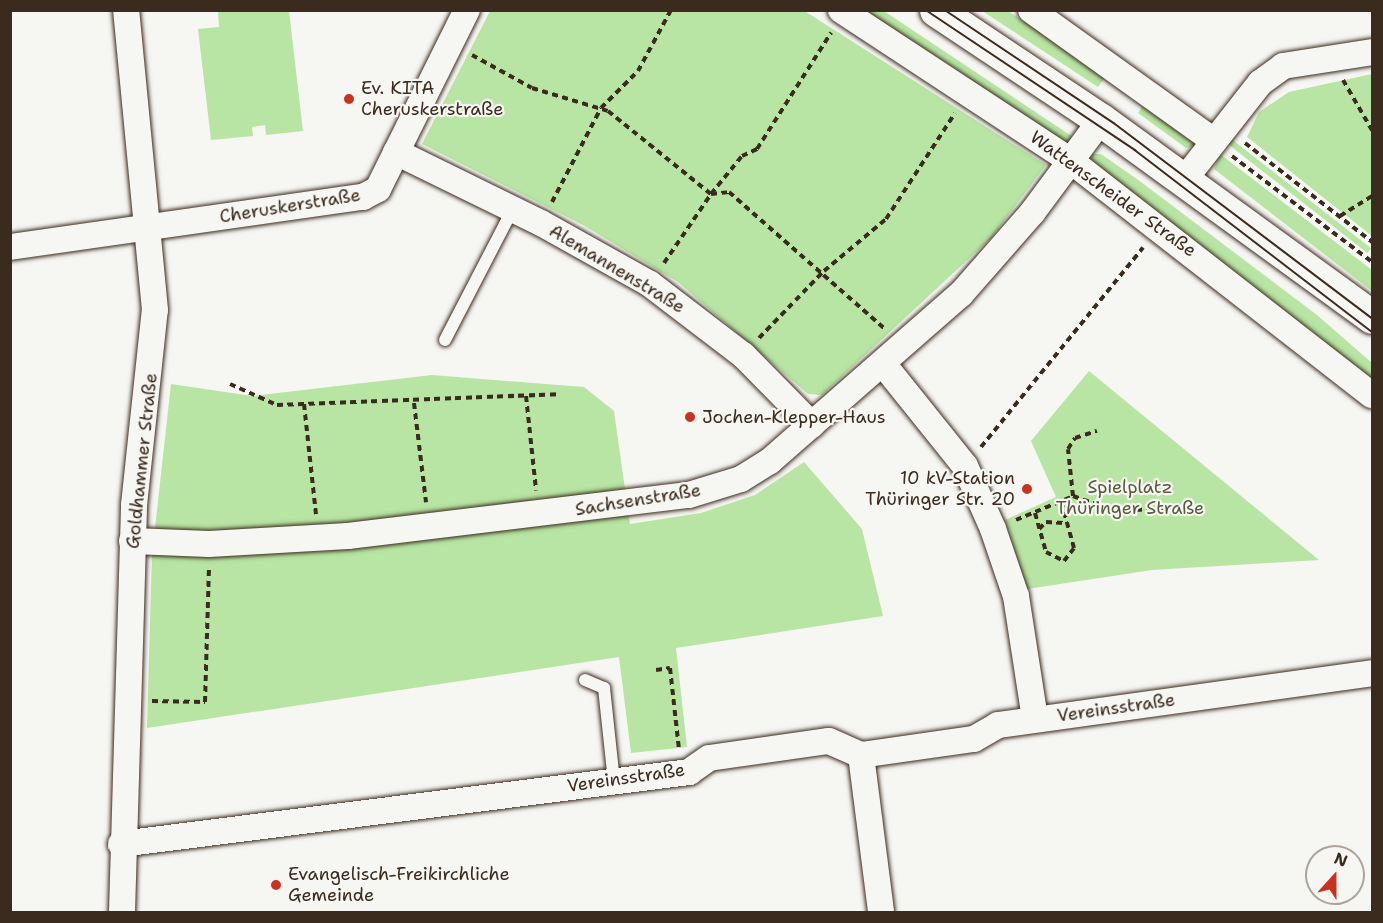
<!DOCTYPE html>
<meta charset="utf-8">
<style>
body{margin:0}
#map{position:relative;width:1383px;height:923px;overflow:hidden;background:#f6f6f2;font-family:"Shantell Sans",sans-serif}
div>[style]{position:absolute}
.green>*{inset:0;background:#b8e5a3;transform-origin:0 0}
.path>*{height:4px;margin-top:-2px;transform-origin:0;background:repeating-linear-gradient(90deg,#3b2a1e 0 6px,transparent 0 10.5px)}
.roads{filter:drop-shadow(0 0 2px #3b2a1e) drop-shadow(0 0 2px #3b2a1e)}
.service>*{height:12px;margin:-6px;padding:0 6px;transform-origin:6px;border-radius:6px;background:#f6f6f2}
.minor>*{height:26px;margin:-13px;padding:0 13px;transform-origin:13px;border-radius:13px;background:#f6f6f2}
.secondary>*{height:33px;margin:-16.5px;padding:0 16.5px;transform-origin:16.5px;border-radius:16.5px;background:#f6f6f2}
.tram>*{height:1.5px;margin:-0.75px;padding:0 0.75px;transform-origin:0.75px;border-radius:0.75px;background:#3b2a1e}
.dots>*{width:16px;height:16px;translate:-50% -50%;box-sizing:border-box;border:3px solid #f6f6f2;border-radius:50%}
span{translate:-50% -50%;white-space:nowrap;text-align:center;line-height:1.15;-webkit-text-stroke:4.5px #f6f6f2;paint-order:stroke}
.poi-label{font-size:18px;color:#3b2a1e}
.left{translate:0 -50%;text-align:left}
.right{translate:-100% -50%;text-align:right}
.street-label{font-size:18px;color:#3b2a1e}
.park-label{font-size:18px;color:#5a593f}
.frame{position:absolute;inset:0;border:12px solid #3b2a1e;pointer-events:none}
.north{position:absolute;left:1305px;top:845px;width:60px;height:60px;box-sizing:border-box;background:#f6f6f2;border:2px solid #aba49d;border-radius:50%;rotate:21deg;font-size:16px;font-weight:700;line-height:24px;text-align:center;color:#3b2a1e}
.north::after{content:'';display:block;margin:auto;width:21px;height:27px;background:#c8321e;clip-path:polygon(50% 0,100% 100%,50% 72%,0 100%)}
</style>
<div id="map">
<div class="green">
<div style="clip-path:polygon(803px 10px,1046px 165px,991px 238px,822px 395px,808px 394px,678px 282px,583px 225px,422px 144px,490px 11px)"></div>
<div style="clip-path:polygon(218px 11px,289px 11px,303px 131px,266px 135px,265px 125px,252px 127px,253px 136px,211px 140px,198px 29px,219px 27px)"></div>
<div style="clip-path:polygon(859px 11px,884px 11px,1073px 137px,1068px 145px)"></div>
<div style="clip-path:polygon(982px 11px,1008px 11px,1107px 75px,1098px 87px)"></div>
<div style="clip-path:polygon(1372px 74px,1372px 236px,1247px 137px,1259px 112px,1289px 92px)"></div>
<div style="clip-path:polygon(1146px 101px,1195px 143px,1194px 146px,1186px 148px,1138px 113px)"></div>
<div style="left:1230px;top:138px;width:179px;height:6px;rotate:38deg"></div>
<div style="clip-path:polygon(1092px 154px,1101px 154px,1141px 182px,1317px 315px,1372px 363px,1372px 378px,1092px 165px)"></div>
<div style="clip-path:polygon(1220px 154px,1372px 270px,1372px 291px,1214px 169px)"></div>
<div style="clip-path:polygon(1089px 371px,1319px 560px,1152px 570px,1027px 589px,1005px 520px,1056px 497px,1031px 441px)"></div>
<div style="clip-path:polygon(432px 375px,584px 387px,614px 411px,630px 524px,701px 513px,755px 495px,804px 462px,862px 529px,883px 616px,676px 648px,687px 747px,631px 753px,619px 657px,147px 728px,152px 555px,171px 384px,252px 396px)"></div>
</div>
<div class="path">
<div style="left:472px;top:55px;width:68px;rotate:28.8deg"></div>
<div style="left:532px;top:88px;width:79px;rotate:16.8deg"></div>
<div style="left:608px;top:111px;width:132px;rotate:38.9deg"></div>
<div style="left:711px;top:194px;width:18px;rotate:-6deg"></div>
<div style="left:729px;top:192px;width:208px;rotate:41.3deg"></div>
<div style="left:1343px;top:80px;width:58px;rotate:59.9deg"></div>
<div style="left:1245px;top:143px;width:161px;rotate:37.9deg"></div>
<div style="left:1232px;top:156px;width:176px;rotate:37.1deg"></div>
<div style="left:552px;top:202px;width:106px;rotate:-62.5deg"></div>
<div style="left:601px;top:108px;width:52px;rotate:-45deg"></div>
<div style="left:638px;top:71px;width:69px;rotate:-61.6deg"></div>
<div style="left:1340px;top:216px;width:38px;rotate:-32deg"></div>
<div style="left:664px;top:263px;width:83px;rotate:-55.7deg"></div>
<div style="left:711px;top:194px;width:49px;rotate:-50.8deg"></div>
<div style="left:742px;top:156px;width:17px;rotate:-25deg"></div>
<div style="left:757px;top:149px;width:138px;rotate:-57.5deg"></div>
<div style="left:759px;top:338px;width:93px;rotate:-45.9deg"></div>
<div style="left:824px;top:271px;width:81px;rotate:-40deg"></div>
<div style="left:886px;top:219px;width:126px;rotate:-56.9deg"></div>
<div style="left:230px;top:384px;width:51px;rotate:24.1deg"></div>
<div style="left:277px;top:405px;width:282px;rotate:-2.2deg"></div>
<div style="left:526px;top:396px;width:95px;rotate:83.9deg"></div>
<div style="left:414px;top:403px;width:100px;rotate:83.1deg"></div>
<div style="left:304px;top:404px;width:111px;rotate:83.8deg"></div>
<div style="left:981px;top:447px;width:257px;rotate:-50.9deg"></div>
<div style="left:1073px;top:496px;width:47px;rotate:-96.1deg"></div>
<div style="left:1068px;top:449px;width:13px;rotate:-58deg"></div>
<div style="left:1075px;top:438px;width:23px;rotate:-18deg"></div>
<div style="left:1035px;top:513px;width:41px;rotate:74.2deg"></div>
<div style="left:1046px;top:552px;width:20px;rotate:27deg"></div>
<div style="left:1064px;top:561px;width:16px;rotate:-52deg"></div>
<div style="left:1074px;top:548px;width:49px;rotate:-105.5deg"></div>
<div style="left:1016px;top:520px;width:62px;rotate:-22.8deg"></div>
<div style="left:1073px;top:496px;width:45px;rotate:19.7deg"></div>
<div style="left:1115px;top:511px;width:58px;rotate:-3deg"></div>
<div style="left:1039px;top:529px;width:10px;rotate:-45deg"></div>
<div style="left:1046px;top:522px;width:22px;rotate:3deg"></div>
<div style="left:656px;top:670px;width:14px;rotate:-8deg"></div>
<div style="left:670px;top:668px;width:81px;rotate:83.7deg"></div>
<div style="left:152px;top:701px;width:53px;rotate:1.1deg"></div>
<div style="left:205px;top:702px;width:134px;rotate:-88.3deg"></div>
</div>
<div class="roads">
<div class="service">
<div style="left:445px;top:340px;width:148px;rotate:-62.6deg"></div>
<div style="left:585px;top:680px;width:21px;rotate:23deg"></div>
<div style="left:604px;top:688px;width:94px;rotate:83.9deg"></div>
</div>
<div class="minor">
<div style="left:841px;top:10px;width:275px;rotate:33.3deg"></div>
<div style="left:1071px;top:161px;width:381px;rotate:37.9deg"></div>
<div style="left:1031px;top:10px;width:225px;rotate:35.6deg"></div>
<div style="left:396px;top:152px;width:161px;rotate:26.1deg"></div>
<div style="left:541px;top:223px;width:125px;rotate:29.2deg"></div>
<div style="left:650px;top:284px;width:117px;rotate:37.4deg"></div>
<div style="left:743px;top:355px;width:98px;rotate:45.4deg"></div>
<div style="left:1184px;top:180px;width:123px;rotate:-51.9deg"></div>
<div style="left:1260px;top:83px;width:29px;rotate:-36deg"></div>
<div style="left:1283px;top:66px;width:90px;rotate:-8.9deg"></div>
<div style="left:10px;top:247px;width:357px;rotate:-8.1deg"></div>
<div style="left:363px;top:197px;width:17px;rotate:-28deg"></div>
<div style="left:378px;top:189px;width:200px;rotate:-63.6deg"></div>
<div style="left:884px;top:365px;width:129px;rotate:51.3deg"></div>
<div style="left:965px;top:466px;width:69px;rotate:66deg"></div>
<div style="left:993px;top:529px;width:71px;rotate:71.1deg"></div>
<div style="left:1016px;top:596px;width:124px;rotate:81.2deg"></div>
<div style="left:132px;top:541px;width:77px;rotate:2.2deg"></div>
<div style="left:209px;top:544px;width:139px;rotate:-3.3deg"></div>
<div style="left:348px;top:536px;width:343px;rotate:-6.9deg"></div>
<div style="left:689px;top:495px;width:54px;rotate:-17.1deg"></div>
<div style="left:741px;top:479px;width:34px;rotate:-32deg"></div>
<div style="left:770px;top:461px;width:254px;rotate:-41.2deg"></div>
<div style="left:961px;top:294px;width:108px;rotate:-48.8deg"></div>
<div style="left:1032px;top:213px;width:116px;rotate:-53.4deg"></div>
<div style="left:861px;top:755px;width:158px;rotate:82.7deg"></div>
<div style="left:121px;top:844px;width:573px;rotate:-7.22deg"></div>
<div style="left:689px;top:772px;width:24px;rotate:-35deg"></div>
<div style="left:709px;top:758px;width:121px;rotate:-8.1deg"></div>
<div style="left:829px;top:741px;width:35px;rotate:24deg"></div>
<div style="left:861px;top:755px;width:114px;rotate:-8.1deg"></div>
<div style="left:974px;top:739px;width:28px;rotate:-30deg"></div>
<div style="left:998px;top:725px;width:378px;rotate:-7.9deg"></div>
<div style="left:122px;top:912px;width:407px;rotate:-88.3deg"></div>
<div style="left:134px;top:505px;width:196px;rotate:-83.9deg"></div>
<div style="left:155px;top:310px;width:301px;rotate:-95.5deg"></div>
</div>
<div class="secondary">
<div style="left:936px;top:10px;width:198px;rotate:33.7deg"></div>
<div style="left:1101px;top:120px;width:335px;rotate:36deg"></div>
</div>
</div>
<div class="tram">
<div style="left:926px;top:10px;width:252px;rotate:33.8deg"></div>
<div style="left:1135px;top:150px;width:299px;rotate:37.5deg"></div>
<div style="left:945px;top:10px;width:203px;rotate:33.8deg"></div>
<div style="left:1114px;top:123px;width:323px;rotate:37.1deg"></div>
</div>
<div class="dots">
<div style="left:349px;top:99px;background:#c8321e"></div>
<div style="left:690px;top:417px;background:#c8321e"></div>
<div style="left:1027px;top:489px;background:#c8321e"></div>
<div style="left:276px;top:885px;background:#c8321e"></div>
</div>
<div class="poi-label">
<span class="left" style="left:361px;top:99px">Ev. KITA<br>Cheruskerstraße</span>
<span class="left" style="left:702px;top:417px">Jochen-Klepper-Haus</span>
<span class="right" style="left:1015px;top:489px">10 kV-Station<br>Thüringer Str. 20</span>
<span class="left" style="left:288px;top:885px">Evangelisch-Freikirchliche<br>Gemeinde</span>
</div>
<div class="street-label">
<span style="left:1113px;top:194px;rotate:36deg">Wattenscheider Straße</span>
<span style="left:290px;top:206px;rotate:-9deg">Cheruskerstraße</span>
<span style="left:617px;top:269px;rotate:31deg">Alemannenstraße</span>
<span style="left:142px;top:461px;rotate:-84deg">Goldhammer Straße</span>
<span style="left:638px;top:500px;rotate:-9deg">Sachsenstraße</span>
<span style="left:1116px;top:708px;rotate:-8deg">Vereinsstraße</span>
<span style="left:626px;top:778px;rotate:-8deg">Vereinsstraße</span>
</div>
<div class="park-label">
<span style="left:1130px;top:498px">Spielplatz<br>Thüringer Straße</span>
</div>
<div class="frame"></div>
<div class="north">N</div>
</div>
